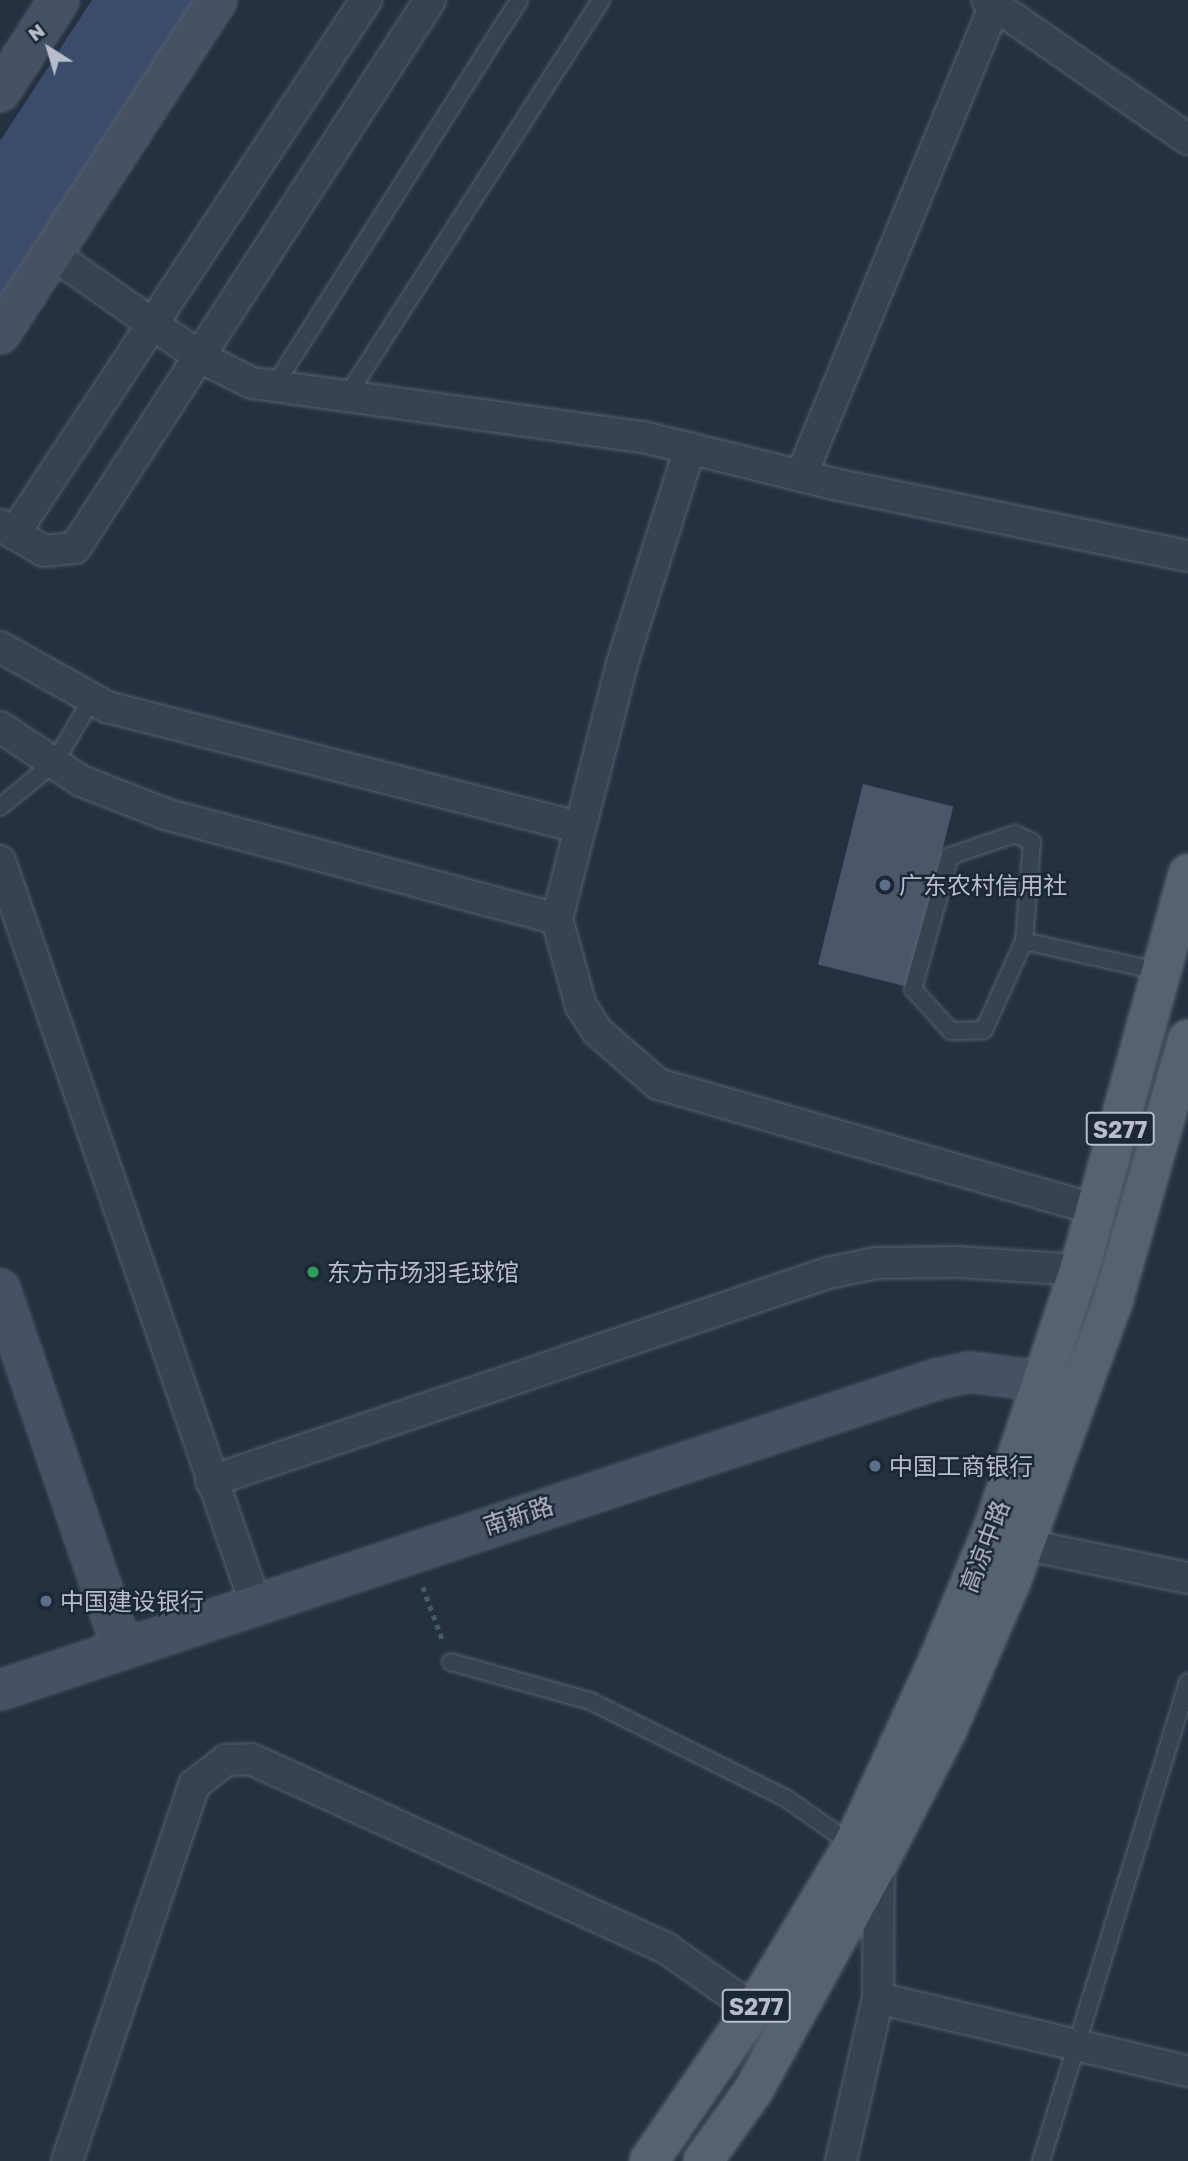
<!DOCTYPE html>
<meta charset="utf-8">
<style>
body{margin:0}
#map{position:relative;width:1188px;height:2161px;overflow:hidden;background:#253041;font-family:"Golos Text","Noto Sans SC",sans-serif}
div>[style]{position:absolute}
.water>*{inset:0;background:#3b4c6a}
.building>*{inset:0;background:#4b566a;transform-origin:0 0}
.path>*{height:4.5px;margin-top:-2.25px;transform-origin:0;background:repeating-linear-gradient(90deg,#455a5f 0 5px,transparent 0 10px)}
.roads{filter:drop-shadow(0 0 2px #57606e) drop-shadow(0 0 2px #57606e)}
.lane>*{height:16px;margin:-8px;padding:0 8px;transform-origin:8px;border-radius:8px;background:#394251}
.street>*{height:30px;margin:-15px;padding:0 15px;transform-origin:15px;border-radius:15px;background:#394251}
.secondary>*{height:38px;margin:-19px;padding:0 19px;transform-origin:19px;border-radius:19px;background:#475164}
.primary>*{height:38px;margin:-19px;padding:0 19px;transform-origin:19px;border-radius:19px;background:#586171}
.dots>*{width:19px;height:19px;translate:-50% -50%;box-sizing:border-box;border:4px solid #1e2736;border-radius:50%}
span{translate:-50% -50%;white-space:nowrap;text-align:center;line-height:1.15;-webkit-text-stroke:5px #1e2736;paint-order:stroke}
.shield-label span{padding:2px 5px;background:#1e2736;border:2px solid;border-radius:5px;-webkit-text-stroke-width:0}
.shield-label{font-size:23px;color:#b6bdcb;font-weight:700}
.poi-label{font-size:24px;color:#b6bdcb}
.left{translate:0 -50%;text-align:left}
.street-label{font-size:24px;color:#b6bdcb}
.north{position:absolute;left:14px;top:14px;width:70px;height:70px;-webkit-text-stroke:5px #1e2736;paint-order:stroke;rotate:323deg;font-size:19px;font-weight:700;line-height:28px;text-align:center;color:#b6bdcb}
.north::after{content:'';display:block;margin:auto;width:24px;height:32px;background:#b6bdcb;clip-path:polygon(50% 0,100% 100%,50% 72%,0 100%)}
</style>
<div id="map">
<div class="water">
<div style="clip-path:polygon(92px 0,198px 0,0 309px,0 141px)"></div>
</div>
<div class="building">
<div style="left:863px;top:784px;width:93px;height:186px;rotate:14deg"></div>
</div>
<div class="path">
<div style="left:423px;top:1587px;width:58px;rotate:69.7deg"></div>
</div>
<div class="roads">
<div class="lane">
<div style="left:273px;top:388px;width:459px;rotate:-57.6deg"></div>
<div style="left:345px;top:399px;width:474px;rotate:-57.3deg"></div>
<div style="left:0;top:807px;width:70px;rotate:-39.2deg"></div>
<div style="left:54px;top:763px;width:72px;rotate:-59.2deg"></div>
<div style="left:1024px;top:941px;width:98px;rotate:114.2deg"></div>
<div style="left:984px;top:1030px;width:33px;rotate:178deg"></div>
<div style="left:951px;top:1031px;width:57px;rotate:-132.1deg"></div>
<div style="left:913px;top:989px;width:138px;rotate:-74.5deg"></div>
<div style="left:950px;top:856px;width:69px;rotate:-18.7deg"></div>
<div style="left:1015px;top:834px;width:19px;rotate:25deg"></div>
<div style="left:1032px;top:842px;width:99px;rotate:94.6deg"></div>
<div style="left:1024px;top:941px;width:141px;rotate:12.7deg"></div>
<div style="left:451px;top:1662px;width:144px;rotate:15.7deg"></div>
<div style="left:590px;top:1701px;width:220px;rotate:26.4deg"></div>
<div style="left:787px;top:1799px;width:80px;rotate:34.9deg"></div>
<div style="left:1041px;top:2161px;width:501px;rotate:-72.94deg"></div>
</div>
<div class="street">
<div style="left:987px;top:0;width:244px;rotate:34.7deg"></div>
<div style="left:51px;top:253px;width:182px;rotate:34.9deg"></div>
<div style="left:200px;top:357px;width:58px;rotate:26.6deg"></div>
<div style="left:252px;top:383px;width:395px;rotate:7.9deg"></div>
<div style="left:643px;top:437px;width:197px;rotate:13.8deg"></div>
<div style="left:834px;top:484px;width:361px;rotate:11.5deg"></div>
<div style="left:690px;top:448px;width:226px;rotate:107.5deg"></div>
<div style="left:622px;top:664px;width:263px;rotate:104.3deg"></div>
<div style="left:557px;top:919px;width:90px;rotate:74.6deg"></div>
<div style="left:581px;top:1006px;width:30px;rotate:57deg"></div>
<div style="left:597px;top:1031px;width:81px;rotate:41deg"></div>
<div style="left:658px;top:1084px;width:457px;rotate:16deg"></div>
<div style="left:801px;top:476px;width:515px;rotate:-67.62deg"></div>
<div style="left:0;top:525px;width:51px;rotate:30.6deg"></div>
<div style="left:44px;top:551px;width:31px;rotate:-6deg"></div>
<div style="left:75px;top:548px;width:653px;rotate:-57.06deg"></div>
<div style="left:14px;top:534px;width:640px;rotate:-56.61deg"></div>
<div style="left:0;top:647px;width:123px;rotate:29.3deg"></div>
<div style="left:107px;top:707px;width:486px;rotate:14.3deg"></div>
<div style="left:0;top:727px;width:97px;rotate:33.7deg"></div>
<div style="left:81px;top:781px;width:90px;rotate:21.4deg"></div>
<div style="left:165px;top:814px;width:406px;rotate:15deg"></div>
<div style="left:0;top:861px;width:785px;rotate:71.03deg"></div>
<div style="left:211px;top:1481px;width:651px;rotate:-18.63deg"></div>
<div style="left:828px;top:1273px;width:49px;rotate:-11.8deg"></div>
<div style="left:876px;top:1263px;width:82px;rotate:-0.7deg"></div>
<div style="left:958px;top:1262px;width:121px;rotate:3.8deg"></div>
<div style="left:1027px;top:1545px;width:164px;rotate:11.6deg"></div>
<div style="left:878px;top:1998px;width:318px;rotate:13.3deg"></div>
<div style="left:67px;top:2161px;width:397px;rotate:-71.3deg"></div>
<div style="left:194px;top:1785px;width:41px;rotate:-38deg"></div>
<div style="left:226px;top:1760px;width:25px;rotate:-2deg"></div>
<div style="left:251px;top:1759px;width:457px;rotate:24.5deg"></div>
<div style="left:667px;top:1949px;width:105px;rotate:34.9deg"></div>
<div style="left:841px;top:2161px;width:167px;rotate:-77.2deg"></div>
<div style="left:878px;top:1998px;width:136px;rotate:-89.6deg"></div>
</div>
<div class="secondary">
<div style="left:0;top:92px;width:109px;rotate:-57.3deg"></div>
<div style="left:0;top:334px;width:398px;rotate:-57deg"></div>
<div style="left:0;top:1289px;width:379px;rotate:71.2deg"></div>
<div style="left:0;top:1690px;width:987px;rotate:-18.36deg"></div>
<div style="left:937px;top:1379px;width:33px;rotate:-12deg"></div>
<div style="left:969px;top:1372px;width:74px;rotate:7deg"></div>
</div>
<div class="primary">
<div style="left:649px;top:2161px;width:204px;rotate:-55.6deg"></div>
<div style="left:764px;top:1993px;width:173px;rotate:-59deg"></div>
<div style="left:853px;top:1845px;width:203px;rotate:-65.2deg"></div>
<div style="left:938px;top:1661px;width:146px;rotate:-67.5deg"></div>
<div style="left:994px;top:1526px;width:270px;rotate:-71.6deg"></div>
<div style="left:1079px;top:1270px;width:411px;rotate:-74.6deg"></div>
<div style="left:703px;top:2161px;width:86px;rotate:-54.5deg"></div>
<div style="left:753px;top:2091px;width:261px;rotate:-61.2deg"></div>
<div style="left:879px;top:1862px;width:148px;rotate:-62.7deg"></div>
<div style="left:947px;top:1730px;width:164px;rotate:-66.7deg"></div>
<div style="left:1012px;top:1579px;width:299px;rotate:-70deg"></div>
<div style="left:1114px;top:1298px;width:269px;rotate:-74.1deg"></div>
</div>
</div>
<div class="dots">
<div style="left:885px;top:885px;background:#5c6f8a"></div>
<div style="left:313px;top:1272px;background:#2e9e5b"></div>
<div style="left:875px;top:1466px;background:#5c6f8a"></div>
<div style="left:46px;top:1601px;background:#5c6f8a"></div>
</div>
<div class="shield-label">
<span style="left:1120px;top:1129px">S277</span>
<span style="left:756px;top:2006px">S277</span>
</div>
<div class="poi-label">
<span class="left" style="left:899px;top:885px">广东农村信用社</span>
<span class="left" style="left:327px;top:1272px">东方市场羽毛球馆</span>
<span class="left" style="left:889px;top:1466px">中国工商银行</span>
<span class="left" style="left:60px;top:1601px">中国建设银行</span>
</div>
<div class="street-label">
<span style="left:518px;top:1515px;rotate:-18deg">南新路</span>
<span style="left:984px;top:1546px;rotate:-69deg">高凉中路</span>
</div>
<div class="north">N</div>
</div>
